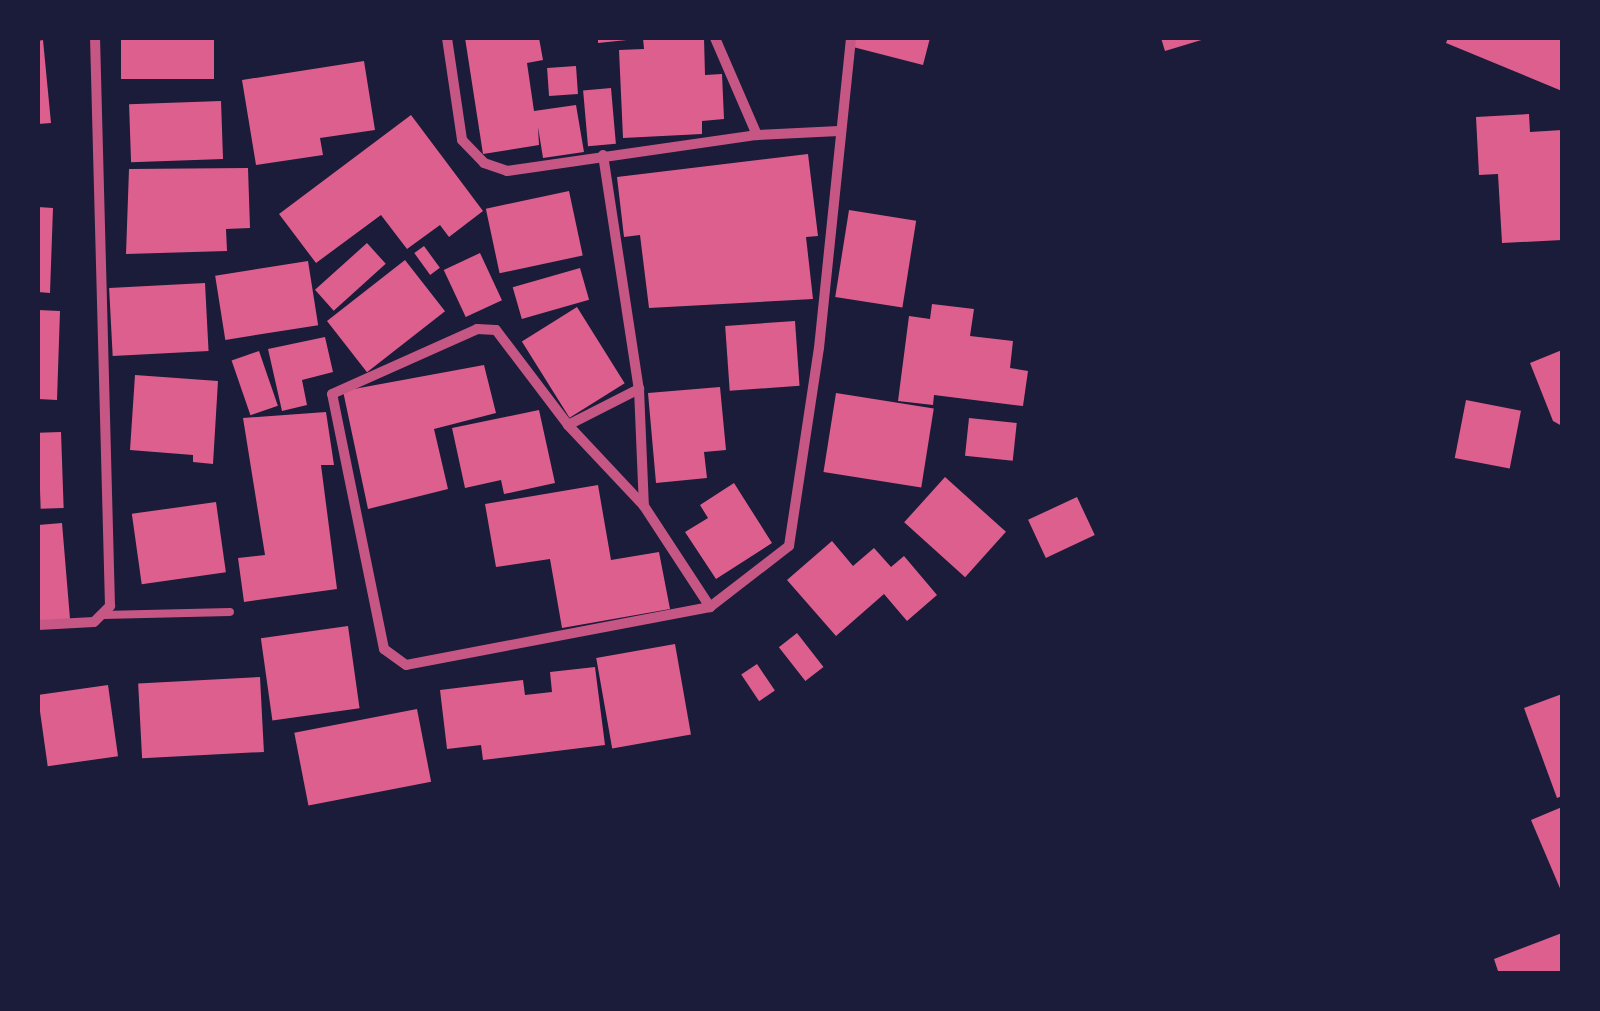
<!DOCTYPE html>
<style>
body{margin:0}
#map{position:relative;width:1600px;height:1011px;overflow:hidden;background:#1b1b3a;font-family:Figtree,sans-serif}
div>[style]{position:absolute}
.building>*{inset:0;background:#dd5f8e;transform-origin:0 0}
.service>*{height:8px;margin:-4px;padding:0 4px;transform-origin:4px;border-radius:4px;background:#c65784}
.minor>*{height:10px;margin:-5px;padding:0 5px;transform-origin:5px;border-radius:5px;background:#c65784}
span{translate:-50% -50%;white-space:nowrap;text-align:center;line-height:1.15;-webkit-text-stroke:8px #1b1b3a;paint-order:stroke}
.frame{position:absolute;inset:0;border:40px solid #1b1b3a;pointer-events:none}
</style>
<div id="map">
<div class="building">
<div style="left:121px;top:38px;width:93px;height:41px"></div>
<div style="clip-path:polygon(465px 38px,539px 38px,543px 60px,527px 63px,534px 111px,576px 105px,584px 152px,543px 158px,538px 127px,539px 145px,483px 154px)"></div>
<div style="clip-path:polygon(598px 38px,627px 38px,627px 40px,598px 43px)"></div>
<div style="clip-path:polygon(643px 38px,704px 38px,705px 75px,722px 74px,724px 119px,702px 121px,702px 134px,623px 138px,619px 50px,644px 49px)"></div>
<div style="clip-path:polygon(855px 38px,930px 38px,923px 65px,853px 47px)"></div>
<div style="clip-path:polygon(1161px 38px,1208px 38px,1165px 51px)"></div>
<div style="clip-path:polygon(1448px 38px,1562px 38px,1562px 91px,1446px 43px)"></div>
<div style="clip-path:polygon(43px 40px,51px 123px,38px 124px,38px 41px)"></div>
<div style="clip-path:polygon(364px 61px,375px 130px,320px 138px,323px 155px,256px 165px,242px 80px)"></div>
<div style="left:576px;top:66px;width:28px;height:29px;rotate:86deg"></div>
<div style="left:611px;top:88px;width:56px;height:28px;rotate:85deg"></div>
<div style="left:221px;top:101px;width:58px;height:92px;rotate:88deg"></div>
<div style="clip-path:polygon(1529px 114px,1530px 132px,1562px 130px,1562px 240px,1502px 243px,1498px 174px,1479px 175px,1476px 117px)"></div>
<div style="clip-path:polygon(411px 115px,483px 211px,449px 237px,440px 225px,407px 249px,381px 215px,316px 263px,279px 214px)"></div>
<div style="clip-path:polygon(808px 154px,818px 236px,806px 237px,813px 299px,649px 308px,640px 235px,624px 237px,617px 177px)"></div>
<div style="clip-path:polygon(248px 168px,250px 228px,226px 229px,227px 251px,126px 254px,129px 169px)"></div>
<div style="left:569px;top:191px;width:66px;height:85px;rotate:78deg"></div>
<div style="clip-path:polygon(38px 207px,53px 208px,50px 293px,38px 292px)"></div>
<div style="left:849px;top:210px;width:68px;height:88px;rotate:9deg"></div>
<div style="left:367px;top:243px;width:28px;height:70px;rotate:48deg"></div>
<div style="left:424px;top:246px;width:27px;height:12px;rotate:54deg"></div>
<div style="left:480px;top:253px;width:52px;height:40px;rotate:65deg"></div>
<div style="left:405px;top:260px;width:65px;height:99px;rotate:52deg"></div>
<div style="left:308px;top:261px;width:65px;height:94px;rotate:81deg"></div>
<div style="left:580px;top:268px;width:33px;height:70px;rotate:74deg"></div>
<div style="left:205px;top:283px;width:68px;height:96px;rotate:87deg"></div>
<div style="clip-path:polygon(932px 304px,974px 309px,970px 336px,1013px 341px,1010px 368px,1028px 371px,1023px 406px,934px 395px,933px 405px,898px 401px,909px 316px,930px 319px)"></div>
<div style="left:577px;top:307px;width:90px;height:65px;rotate:58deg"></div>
<div style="clip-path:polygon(38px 310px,60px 311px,57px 400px,38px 399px)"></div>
<div style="left:795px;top:321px;width:65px;height:70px;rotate:86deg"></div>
<div style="clip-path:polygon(325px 337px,333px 372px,302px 380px,307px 405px,282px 411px,268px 349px)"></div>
<div style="clip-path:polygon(1562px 350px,1562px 426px,1553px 421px,1530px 363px)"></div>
<div style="left:259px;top:351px;width:58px;height:29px;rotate:71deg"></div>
<div style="clip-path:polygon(484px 365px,496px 413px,434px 429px,448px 489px,368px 509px,343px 391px)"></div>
<div style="clip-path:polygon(135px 375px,218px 381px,213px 464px,193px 462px,193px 455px,130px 450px)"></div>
<div style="clip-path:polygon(720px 387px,726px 450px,704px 452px,707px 478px,656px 483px,648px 393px)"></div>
<div style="left:836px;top:393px;width:99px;height:80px;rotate:9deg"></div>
<div style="left:1466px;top:400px;width:56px;height:59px;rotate:11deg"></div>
<div style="clip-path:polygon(539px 410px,555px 483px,504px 494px,501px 480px,465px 488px,452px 428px)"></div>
<div style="clip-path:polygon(326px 412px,334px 465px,321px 465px,337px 589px,244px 602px,238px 558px,265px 555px,243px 418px)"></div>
<div style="left:969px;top:418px;width:48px;height:38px;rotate:6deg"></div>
<div style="left:61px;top:432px;width:76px;height:23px;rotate:88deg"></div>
<div style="left:945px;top:477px;width:82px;height:61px;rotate:42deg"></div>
<div style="clip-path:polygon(734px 483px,772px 543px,716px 579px,685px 532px,708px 518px,700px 505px)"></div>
<div style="clip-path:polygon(598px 485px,611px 560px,659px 552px,670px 609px,562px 628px,550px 559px,496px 567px,485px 504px)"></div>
<div style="left:1077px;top:497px;width:42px;height:54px;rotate:65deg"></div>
<div style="left:216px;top:502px;width:71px;height:85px;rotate:82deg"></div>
<div style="clip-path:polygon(62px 523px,70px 619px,38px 621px,38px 525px)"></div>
<div style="clip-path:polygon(832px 541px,853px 566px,874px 548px,891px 567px,904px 556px,937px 595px,907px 621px,884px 594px,836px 636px,787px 580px)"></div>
<div style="left:348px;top:626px;width:83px;height:88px;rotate:82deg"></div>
<div style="left:797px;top:633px;width:43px;height:23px;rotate:52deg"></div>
<div style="left:675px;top:644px;width:92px;height:80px;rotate:80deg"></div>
<div style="left:757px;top:664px;width:32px;height:19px;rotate:56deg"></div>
<div style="clip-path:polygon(595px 667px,605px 745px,483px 760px,481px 745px,447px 749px,440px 690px,523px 680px,525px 695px,552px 692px,550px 672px)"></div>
<div style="left:260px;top:677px;width:75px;height:122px;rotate:87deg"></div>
<div style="left:108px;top:685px;width:72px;height:71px;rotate:82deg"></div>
<div style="clip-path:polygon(1562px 694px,1562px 796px,1557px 798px,1524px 708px)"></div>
<div style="left:417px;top:709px;width:74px;height:125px;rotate:79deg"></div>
<div style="clip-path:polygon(1562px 807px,1562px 893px,1531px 820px)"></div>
<div style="clip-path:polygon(1562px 933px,1562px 974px,1499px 974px,1494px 959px)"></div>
</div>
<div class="service">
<div style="left:103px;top:615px;width:127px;rotate:-1.4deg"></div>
</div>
<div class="minor">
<div style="left:447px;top:38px;width:103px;rotate:81.6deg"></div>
<div style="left:462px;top:140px;width:32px;rotate:46deg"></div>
<div style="left:484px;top:163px;width:24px;rotate:19deg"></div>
<div style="left:507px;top:171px;width:253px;rotate:-8.2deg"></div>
<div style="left:757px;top:135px;width:82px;rotate:-2.8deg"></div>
<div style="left:715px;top:38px;width:106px;rotate:66.6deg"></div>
<div style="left:603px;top:155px;width:237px;rotate:81.3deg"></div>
<div style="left:639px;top:389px;width:117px;rotate:87.6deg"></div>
<div style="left:568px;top:425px;width:80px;rotate:-26.9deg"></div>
<div style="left:710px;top:607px;width:309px;rotate:169.2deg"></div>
<div style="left:406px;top:665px;width:27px;rotate:-144deg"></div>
<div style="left:384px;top:649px;width:260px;rotate:-101.5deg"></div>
<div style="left:332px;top:394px;width:159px;rotate:-24.1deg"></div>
<div style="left:477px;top:329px;width:19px;rotate:3deg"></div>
<div style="left:496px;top:330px;width:119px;rotate:52.8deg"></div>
<div style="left:568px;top:425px;width:111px;rotate:46.8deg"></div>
<div style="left:644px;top:506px;width:121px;rotate:56.8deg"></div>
<div style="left:710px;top:607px;width:100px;rotate:-37.7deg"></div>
<div style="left:789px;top:546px;width:200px;rotate:-81.4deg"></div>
<div style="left:819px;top:348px;width:312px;rotate:-84.1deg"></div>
<div style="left:38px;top:625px;width:56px;rotate:-3.1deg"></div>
<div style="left:94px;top:622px;width:23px;rotate:-45deg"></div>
<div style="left:110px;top:606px;width:568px;rotate:-91.51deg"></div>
</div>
<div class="frame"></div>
</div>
